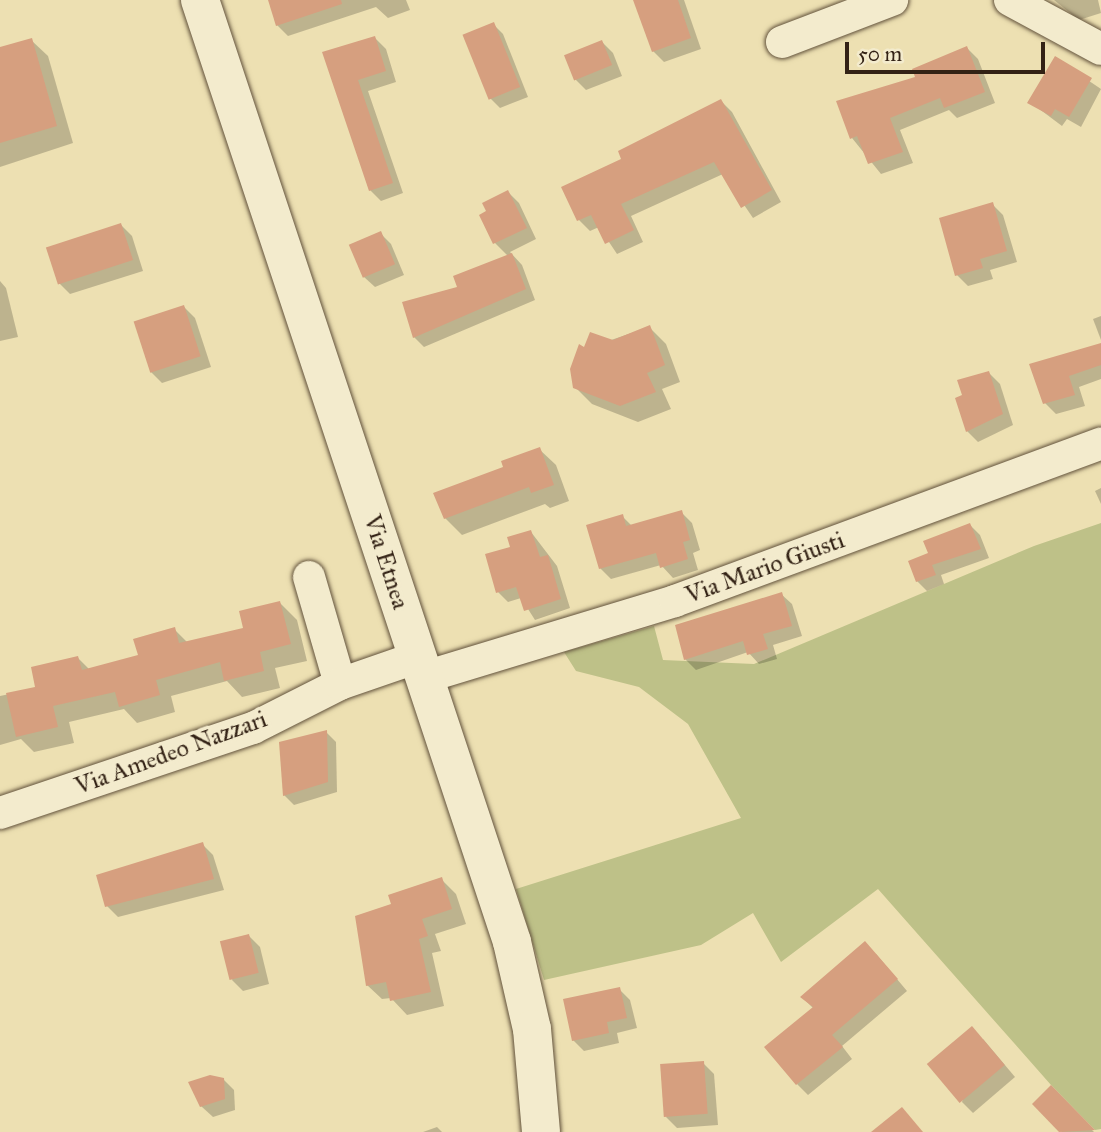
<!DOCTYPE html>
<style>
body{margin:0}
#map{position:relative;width:1101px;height:1132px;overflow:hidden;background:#ede0b2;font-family:"IM FELL Great Primer",serif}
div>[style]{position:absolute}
.green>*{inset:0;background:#bec188}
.shadow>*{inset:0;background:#0003}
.building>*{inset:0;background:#d69f7f;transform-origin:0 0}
.roads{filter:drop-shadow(0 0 2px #62523c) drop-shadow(0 0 2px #62523c)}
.minor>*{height:32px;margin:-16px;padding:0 16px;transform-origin:16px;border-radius:16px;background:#f3ebcd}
.secondary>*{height:38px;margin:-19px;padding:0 19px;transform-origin:19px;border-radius:19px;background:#f3ebcd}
span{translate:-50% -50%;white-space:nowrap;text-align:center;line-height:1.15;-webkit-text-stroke:7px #f3ebcd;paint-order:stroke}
.street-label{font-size:24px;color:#332215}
.scale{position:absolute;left:845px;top:42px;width:200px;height:32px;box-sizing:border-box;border:4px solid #332215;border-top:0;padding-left:9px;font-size:21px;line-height:24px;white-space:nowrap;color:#332215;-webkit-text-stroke:5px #f3ebcd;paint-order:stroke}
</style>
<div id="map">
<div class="green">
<div style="clip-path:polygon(1101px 523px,1101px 1129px,1095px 1130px,1051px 1085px,878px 889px,781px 962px,753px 913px,701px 945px,544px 980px,516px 889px,741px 818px,688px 724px,639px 687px,576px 671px,564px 652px,654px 626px,663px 660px,754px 664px,1034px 546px)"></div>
</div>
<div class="shadow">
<div style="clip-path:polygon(269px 0,406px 0,410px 10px,388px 18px,376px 7px,288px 36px,277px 25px)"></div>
<div style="clip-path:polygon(635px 0,684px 0,701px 49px,664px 62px,653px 51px)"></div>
<div style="clip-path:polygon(1054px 0,1098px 0,1101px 13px,1079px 20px)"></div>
<div style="clip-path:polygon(493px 24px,503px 34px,528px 97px,500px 108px,490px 98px,465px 36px)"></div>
<div style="clip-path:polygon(375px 38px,386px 49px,396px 82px,368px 91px,403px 193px,381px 201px,370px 190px,324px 53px)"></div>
<div style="clip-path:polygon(31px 40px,48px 56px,73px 143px,0 167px,0 49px)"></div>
<div style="clip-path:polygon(602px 42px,613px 53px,622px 76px,586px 90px,575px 79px)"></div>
<div style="clip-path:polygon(967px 48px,978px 59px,995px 103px,957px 118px,949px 110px,900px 130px,913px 163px,881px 174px,852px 138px,917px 78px)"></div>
<div style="clip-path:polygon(1055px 58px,1101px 89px,1081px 127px,1067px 119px,1062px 126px,1030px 102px)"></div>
<div style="clip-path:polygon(721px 101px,732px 112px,781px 202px,753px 218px,723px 174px,631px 216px,643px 242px,617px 254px,599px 227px,590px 231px,579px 220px,563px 188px,623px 160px)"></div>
<div style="clip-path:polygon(508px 192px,519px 203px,536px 239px,510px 252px,522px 265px,535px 300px,424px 347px,414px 337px,460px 288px,508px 256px,495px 243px,481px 216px)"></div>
<div style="clip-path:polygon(992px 204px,1003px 215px,1017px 262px,990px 270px,993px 279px,968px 286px,957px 275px)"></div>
<div style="clip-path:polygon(121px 225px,132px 236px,143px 271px,70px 294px,59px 283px)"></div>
<div style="clip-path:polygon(380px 233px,391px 244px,404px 275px,375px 287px,364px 277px)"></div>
<div style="clip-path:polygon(0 281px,6px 288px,18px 337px,0 341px)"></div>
<div style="clip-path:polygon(184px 307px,195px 318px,211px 367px,162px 383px,151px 372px)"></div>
<div style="clip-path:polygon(1101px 316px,1101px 340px,1093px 319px)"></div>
<div style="clip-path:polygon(649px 327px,666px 344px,680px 382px,662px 389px,671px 409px,638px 422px,592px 404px,575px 387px,585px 349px)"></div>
<div style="clip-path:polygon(1101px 345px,1101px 379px,1079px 387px,1085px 406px,1056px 414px,1045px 403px,1031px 365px)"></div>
<div style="clip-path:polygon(989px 373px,1000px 384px,1013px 425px,978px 442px,967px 431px)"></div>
<div style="clip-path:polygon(539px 449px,556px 465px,569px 501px,550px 508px,545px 504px,462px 535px,445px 518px,506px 468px)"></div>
<div style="clip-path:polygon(1101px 488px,1101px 504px,1095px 491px)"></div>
<div style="clip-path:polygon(681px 512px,692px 523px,700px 550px,693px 553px,698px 570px,673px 578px,661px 565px,611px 579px,600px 568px,622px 516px,632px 526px)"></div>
<div style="clip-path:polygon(970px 525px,980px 535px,989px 558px,941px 575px,944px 584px,927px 591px,917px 581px,930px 554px)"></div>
<div style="clip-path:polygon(531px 532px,557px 566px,570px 608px,535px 620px,521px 598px,508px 602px,498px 592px,512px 548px)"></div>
<div style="clip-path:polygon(781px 594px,792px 604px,802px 636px,773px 645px,777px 659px,759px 664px,748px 652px,696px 670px,685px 659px)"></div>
<div style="clip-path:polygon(280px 603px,297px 620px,307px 661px,275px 668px,280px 688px,242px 697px,227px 681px,171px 696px,175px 712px,137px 723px,124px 709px,69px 722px,74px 743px,34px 752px,21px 739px,0 745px,0 696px,38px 688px,78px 658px,90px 670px,140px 656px,174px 629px,188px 643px,245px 630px)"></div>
<div style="clip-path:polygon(326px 732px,336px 742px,337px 792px,294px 805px,284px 795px)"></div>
<div style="clip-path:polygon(202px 844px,213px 855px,224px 890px,118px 917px,107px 906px)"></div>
<div style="clip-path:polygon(441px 879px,456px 894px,466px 924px,435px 934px,441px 951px,432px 953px,444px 1006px,407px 1015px,391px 998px,382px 999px,367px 985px,393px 906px)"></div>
<div style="clip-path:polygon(249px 936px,260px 947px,269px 984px,243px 991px,232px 980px)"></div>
<div style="clip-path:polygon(876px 954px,907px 991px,842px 1046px,852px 1059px,808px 1095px,797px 1084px,814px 1009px,802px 997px)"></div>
<div style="clip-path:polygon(619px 989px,630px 1000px,637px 1028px,617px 1033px,619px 1043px,584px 1051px,573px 1040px)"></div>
<div style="clip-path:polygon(983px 1039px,1015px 1077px,973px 1113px,962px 1102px)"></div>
<div style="clip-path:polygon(703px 1063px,714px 1074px,718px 1125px,677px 1128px,666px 1117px)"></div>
<div style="clip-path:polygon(223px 1079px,234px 1090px,235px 1110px,213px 1117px,201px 1106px)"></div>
<div style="clip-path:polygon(1051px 1088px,1094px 1132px,1062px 1132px,1034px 1104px)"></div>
<div style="clip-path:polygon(437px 1127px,442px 1132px,423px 1132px)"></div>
</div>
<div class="building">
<div style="clip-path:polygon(268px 0,341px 0,342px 4px,276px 26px)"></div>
<div style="clip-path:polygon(633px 0,678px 0,691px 38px,652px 52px)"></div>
<div style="left:494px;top:22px;width:70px;height:34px;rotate:68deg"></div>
<div style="clip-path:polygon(375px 36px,386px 71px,358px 80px,393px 183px,369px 191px,322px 52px)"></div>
<div style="clip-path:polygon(32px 38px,57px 126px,0 143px,0 47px)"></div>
<div style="left:602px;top:40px;width:27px;height:41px;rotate:68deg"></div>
<div style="clip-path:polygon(967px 46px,985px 92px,944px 108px,940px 98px,890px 118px,903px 152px,868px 164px,857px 136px,850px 139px,836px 101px,915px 77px,912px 69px)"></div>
<div style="clip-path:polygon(1055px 56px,1092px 78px,1069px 117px,1055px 109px,1051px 116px,1027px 103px)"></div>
<div style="clip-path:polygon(721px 99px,772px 190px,741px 208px,714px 162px,621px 204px,634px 230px,605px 244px,591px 215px,577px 221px,561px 187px,621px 159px,618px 151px)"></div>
<div style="clip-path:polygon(508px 190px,527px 228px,493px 244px,479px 215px,486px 211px,482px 203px)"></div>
<div style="clip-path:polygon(993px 202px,1007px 251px,980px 259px,983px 268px,955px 276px,939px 218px)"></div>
<div style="left:121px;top:223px;width:39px;height:79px;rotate:72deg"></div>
<div style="left:381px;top:231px;width:36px;height:35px;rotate:67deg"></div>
<div style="clip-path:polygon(512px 253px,526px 289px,413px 338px,402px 302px,457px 287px,453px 276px)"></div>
<div style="left:184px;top:305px;width:54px;height:53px;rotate:72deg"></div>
<div style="clip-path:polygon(650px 325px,665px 365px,647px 373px,656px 392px,620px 406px,573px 388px,570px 369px,579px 344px,584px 347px,590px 332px,613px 340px)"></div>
<div style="clip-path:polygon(1101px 343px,1101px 365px,1069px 376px,1075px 395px,1043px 404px,1029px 364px)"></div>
<div style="clip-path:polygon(989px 371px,1003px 414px,966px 432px,955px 398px,962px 395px,957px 380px)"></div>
<div style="clip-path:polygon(540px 447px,554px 485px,531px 493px,529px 487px,444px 519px,433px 493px,503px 467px,501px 461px)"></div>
<div style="clip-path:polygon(682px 510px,690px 540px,683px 542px,688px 559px,660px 568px,656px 553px,599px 569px,586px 525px,623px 514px,626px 526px)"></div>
<div style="clip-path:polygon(970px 523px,981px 549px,932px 565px,936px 575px,916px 582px,908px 561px,928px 553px,923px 541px)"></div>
<div style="clip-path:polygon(531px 530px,540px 557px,548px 555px,561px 599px,524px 611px,516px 587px,496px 593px,485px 554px,510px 547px,507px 537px)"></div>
<div style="clip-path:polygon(782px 592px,792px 626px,763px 634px,768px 649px,747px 655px,743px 641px,684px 660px,675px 625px)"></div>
<div style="clip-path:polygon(280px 601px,291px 644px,260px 652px,264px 671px,224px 681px,220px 662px,156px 680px,160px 695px,119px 707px,115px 692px,53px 706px,58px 727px,16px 737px,6px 693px,35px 687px,31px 667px,78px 656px,82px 670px,138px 655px,133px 639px,175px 627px,179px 643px,243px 628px,239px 611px)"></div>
<div style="clip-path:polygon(327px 730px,328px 782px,283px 796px,279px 742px)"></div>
<div style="clip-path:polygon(203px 842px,214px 879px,105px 907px,96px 875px)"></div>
<div style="clip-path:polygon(442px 877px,452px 909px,422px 919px,428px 936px,419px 939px,431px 992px,390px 1001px,386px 982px,366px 986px,355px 916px,391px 904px,388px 895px)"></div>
<div style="left:249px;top:934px;width:40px;height:30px;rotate:76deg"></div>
<div style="clip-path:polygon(865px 941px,898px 979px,832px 1035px,843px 1047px,796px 1085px,764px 1047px,813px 1007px,800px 997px)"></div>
<div style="clip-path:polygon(620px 987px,627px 1018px,607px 1022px,609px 1033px,572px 1041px,563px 999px)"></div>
<div style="left:972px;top:1026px;width:51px;height:59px;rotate:50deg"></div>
<div style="left:704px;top:1061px;width:53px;height:44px;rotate:86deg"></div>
<div style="clip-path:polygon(210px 1075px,224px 1078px,225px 1099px,200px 1107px,188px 1082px)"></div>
<div style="clip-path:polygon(1051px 1085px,1095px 1130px,1059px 1132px,1032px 1104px)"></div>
<div style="clip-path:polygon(902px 1107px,923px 1132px,871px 1132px)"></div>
</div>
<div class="roads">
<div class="minor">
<div style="left:1010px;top:0;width:103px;rotate:28.3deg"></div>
<div style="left:782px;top:42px;width:118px;rotate:-20.9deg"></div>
<div style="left:309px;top:577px;width:111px;rotate:73.8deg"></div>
<div style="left:425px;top:677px;width:261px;rotate:-16.9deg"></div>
<div style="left:675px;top:601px;width:454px;rotate:-20.3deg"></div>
<div style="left:0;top:813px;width:267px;rotate:-18.6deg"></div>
<div style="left:253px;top:728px;width:97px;rotate:-26.8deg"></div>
<div style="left:340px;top:684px;width:83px;rotate:-19.1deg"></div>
</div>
<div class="secondary">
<div style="left:200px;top:0;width:992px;rotate:71.67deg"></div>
<div style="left:512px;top:942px;width:89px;rotate:77.1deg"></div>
<div style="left:532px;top:1029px;width:103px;rotate:85deg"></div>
</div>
</div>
<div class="street-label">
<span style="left:386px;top:562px;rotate:72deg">Via Etnea</span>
<span style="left:765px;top:568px;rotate:-20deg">Via Mario Giusti</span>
<span style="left:171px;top:753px;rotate:-20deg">Via Amedeo Nazzari</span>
</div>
<div class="scale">50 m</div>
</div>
